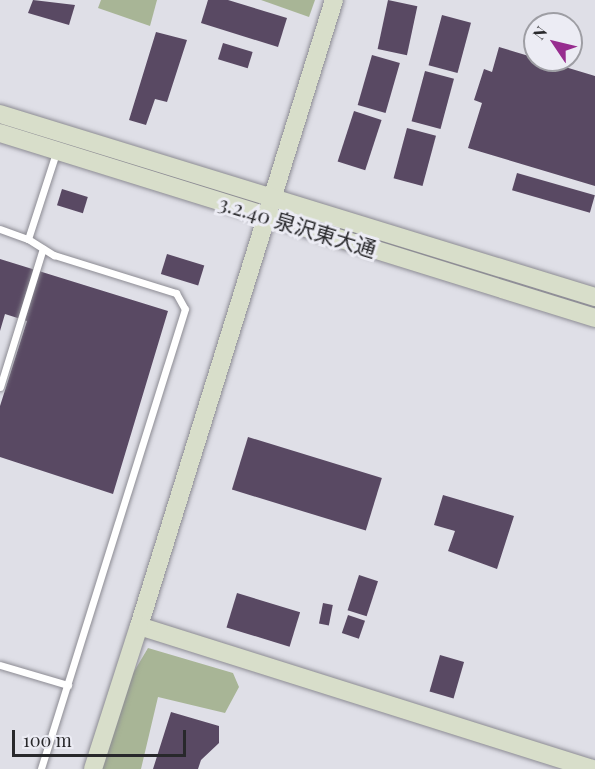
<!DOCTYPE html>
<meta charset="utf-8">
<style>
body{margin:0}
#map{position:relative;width:595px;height:769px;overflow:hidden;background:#dfdfe7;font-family:"Playfair Display","Noto Sans JP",serif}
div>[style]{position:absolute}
.forest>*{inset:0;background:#a8b596}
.building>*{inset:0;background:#594963;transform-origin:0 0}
.roads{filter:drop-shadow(0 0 2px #8c8b93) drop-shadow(0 0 2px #8c8b93)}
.lane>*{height:7px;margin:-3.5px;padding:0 3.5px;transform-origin:3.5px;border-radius:3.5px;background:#fff}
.secondary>*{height:18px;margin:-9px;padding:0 9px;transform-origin:9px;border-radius:9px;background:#d8deca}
span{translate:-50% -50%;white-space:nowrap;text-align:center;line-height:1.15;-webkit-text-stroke:6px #ececf4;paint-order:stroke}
.street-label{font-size:21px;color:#28282b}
.north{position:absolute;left:523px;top:12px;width:60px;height:60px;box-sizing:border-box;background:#ececf4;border:2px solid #9e9ea4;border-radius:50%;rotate:305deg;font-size:16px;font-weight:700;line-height:24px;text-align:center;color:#28282b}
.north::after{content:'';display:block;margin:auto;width:21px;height:27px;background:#972d8f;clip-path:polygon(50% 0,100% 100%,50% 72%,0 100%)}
.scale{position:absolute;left:12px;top:730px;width:174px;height:27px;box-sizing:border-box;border:3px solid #28282b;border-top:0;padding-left:8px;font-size:18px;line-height:21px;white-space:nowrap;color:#28282b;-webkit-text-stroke:4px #ececf4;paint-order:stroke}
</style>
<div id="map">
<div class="forest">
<div style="clip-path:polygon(101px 0,157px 0,150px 26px,98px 8px)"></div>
<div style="clip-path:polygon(261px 0,315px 0,309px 17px)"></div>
<div style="clip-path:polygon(148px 648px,233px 673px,239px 687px,225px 713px,158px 697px,141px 769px,98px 769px,126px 685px)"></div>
</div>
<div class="building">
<div style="clip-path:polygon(33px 0,75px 5px,69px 25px,28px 13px)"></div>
<div style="clip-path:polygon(208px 0,228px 0,287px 18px,278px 47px,201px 23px)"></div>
<div style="left:388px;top:0;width:30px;height:50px;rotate:12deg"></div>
<div style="left:442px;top:15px;width:30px;height:52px;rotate:15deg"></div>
<div style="clip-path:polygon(156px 32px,187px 40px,167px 102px,155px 99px,146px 125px,129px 120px)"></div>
<div style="left:223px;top:43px;width:31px;height:17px;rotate:17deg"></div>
<div style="clip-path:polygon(499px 47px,595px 76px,595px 186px,468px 148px,482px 103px,474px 100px,484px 69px,492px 72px)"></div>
<div style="left:372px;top:55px;width:29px;height:52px;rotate:16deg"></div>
<div style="left:425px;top:71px;width:30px;height:52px;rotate:15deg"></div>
<div style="left:354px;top:111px;width:29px;height:53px;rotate:18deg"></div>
<div style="left:407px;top:128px;width:30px;height:52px;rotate:15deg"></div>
<div style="left:517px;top:173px;width:81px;height:18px;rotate:16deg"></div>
<div style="left:62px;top:189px;width:27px;height:17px;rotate:17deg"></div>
<div style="left:167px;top:254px;width:39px;height:21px;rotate:17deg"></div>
<div style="clip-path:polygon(0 259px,168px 311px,113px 494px,0 457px,0 406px,27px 321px,5px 314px,0 331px)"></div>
<div style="left:248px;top:437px;width:140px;height:55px;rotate:17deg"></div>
<div style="clip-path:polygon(443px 495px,514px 516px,497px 569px,448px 551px,455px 531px,434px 525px)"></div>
<div style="left:359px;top:575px;width:20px;height:37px;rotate:18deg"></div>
<div style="left:237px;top:593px;width:66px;height:36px;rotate:17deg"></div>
<div style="left:323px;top:603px;width:10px;height:21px;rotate:11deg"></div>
<div style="left:348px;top:615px;width:18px;height:19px;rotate:19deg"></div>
<div style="left:440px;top:655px;width:25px;height:38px;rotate:16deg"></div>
<div style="clip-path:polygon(171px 712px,219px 726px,219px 743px,201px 760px,198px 769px,153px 769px)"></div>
</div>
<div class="roads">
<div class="lane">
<div style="left:0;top:229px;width:30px;rotate:20deg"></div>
<div style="left:28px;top:239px;width:31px;rotate:32deg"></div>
<div style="left:54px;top:255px;width:128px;rotate:17.3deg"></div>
<div style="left:176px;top:293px;width:18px;rotate:61deg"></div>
<div style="left:185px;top:309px;width:482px;rotate:107.4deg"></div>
<div style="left:28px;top:239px;width:90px;rotate:-72deg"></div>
<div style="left:0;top:387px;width:145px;rotate:-72.8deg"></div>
<div style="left:0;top:665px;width:71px;rotate:16.4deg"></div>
</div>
<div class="secondary">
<div style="left:334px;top:0;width:656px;rotate:107.3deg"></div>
<div style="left:139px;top:626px;width:476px;rotate:17.5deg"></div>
<div style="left:0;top:114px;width:623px;rotate:17.1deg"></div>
<div style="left:0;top:133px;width:623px;rotate:17.27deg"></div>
<div style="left:93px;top:769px;width:150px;rotate:-72.2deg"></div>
</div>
</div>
<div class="street-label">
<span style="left:298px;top:225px;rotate:17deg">3.2.40 泉沢東大通</span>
</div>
<div class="north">N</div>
<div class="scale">100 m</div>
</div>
